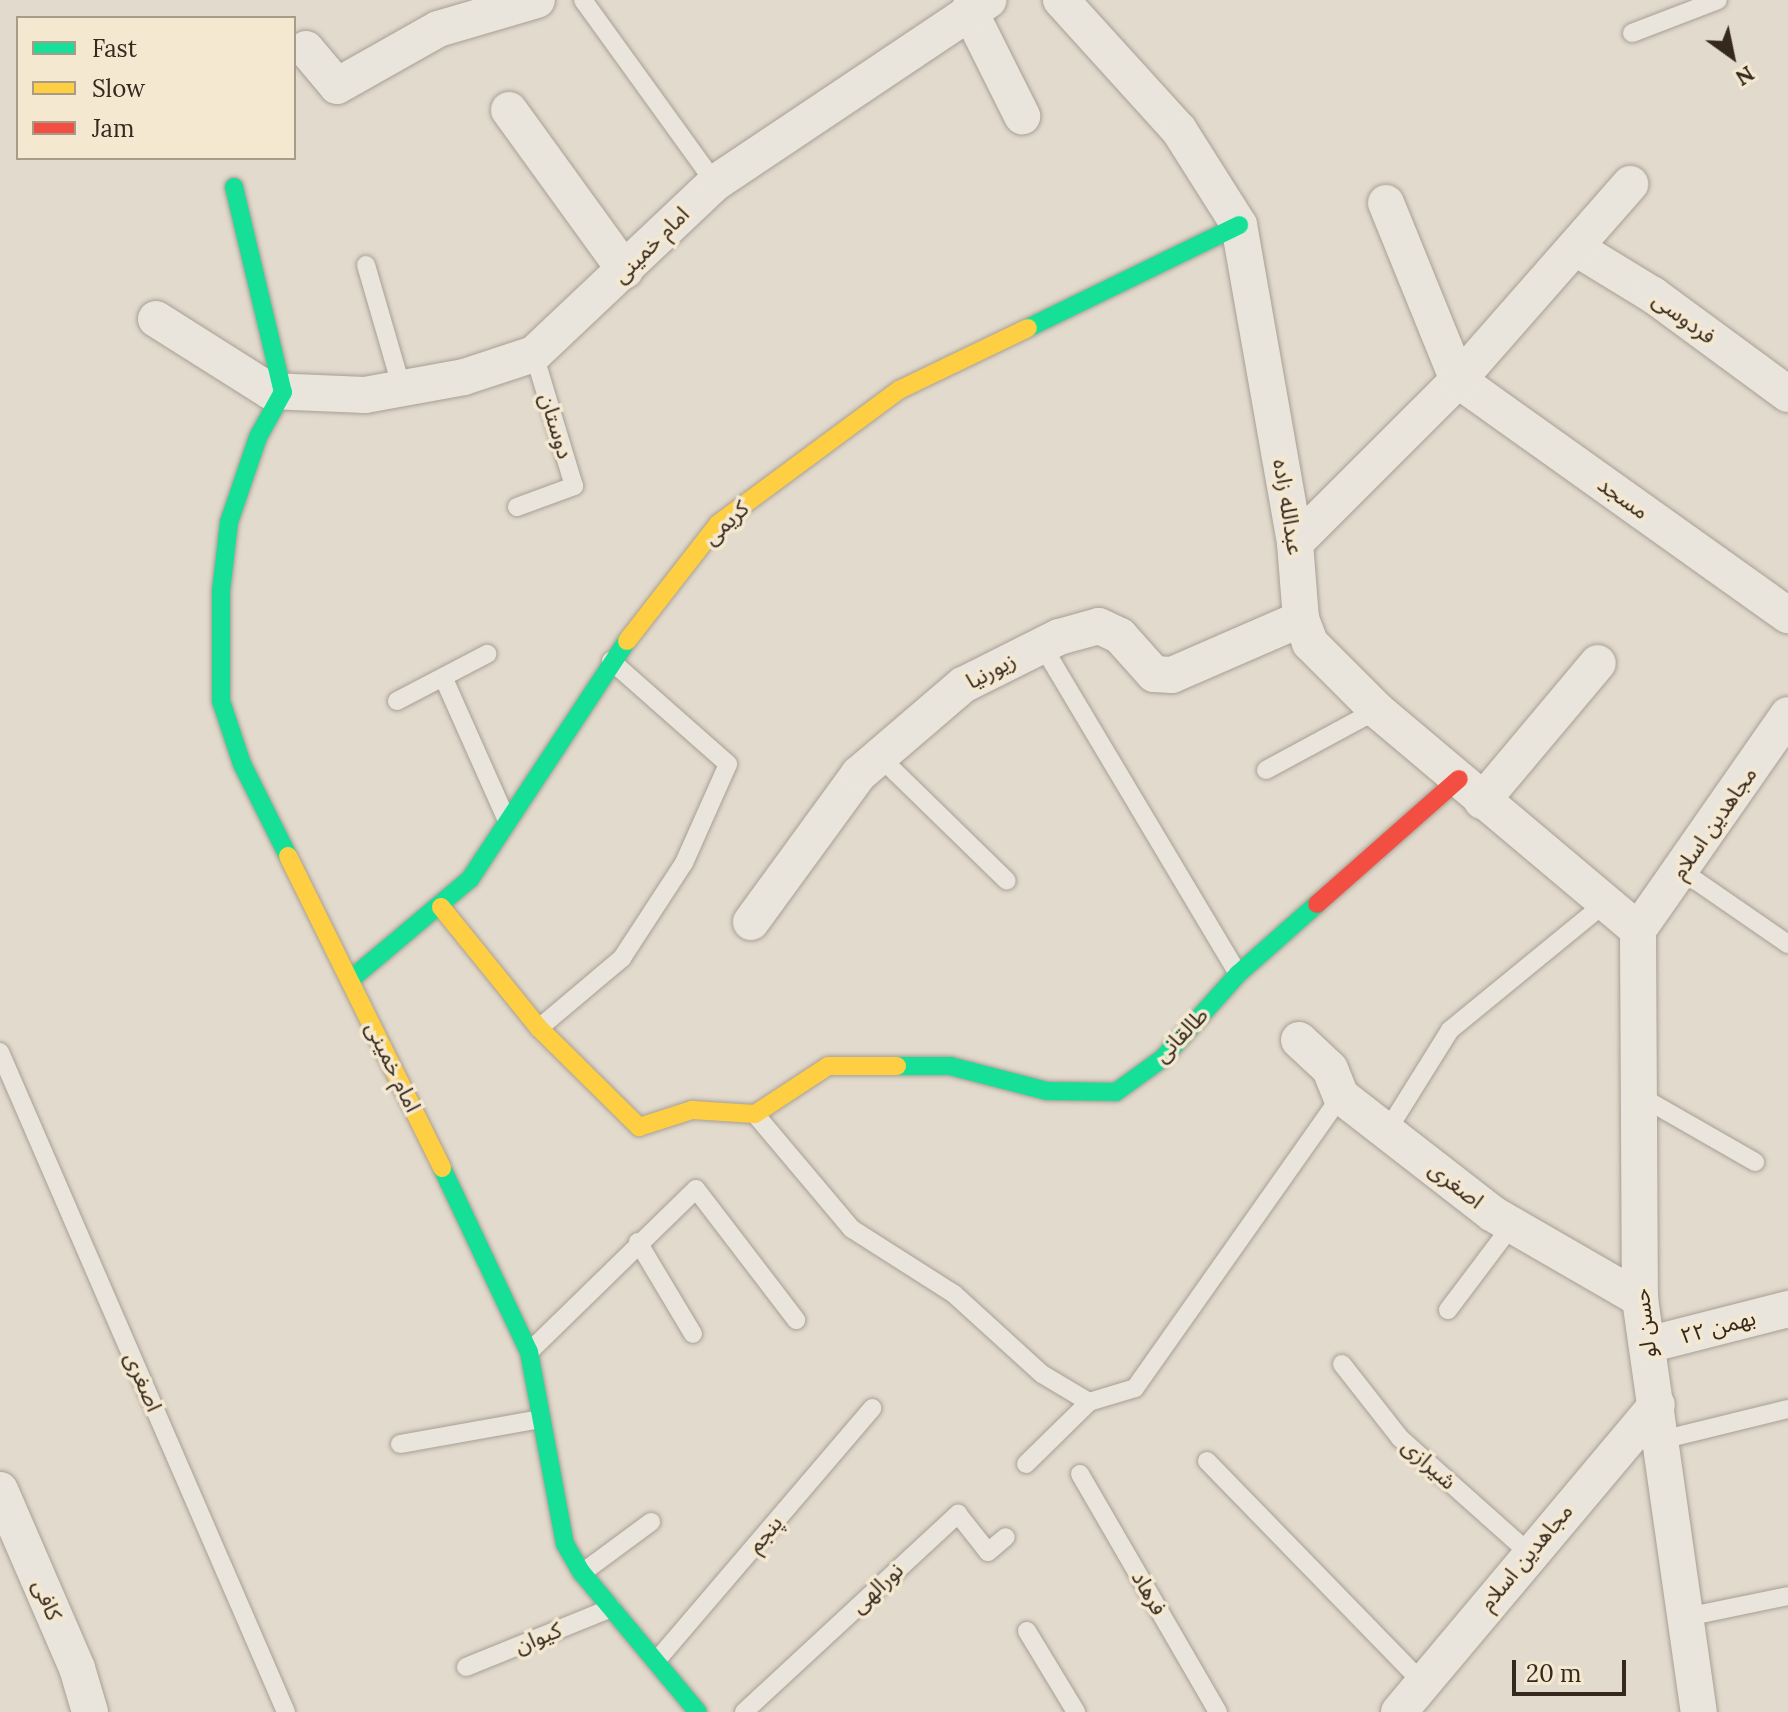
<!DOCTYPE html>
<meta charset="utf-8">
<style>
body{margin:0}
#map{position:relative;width:1788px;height:1712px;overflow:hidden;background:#e2dacc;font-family:Lora,"Noto Sans Arabic",serif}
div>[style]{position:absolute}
.roads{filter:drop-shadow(0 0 2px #a79f95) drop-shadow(0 0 2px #a79f95)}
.lane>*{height:18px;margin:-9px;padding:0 9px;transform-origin:9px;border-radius:9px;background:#eae5dc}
.street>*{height:36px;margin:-18px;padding:0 18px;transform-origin:18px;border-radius:18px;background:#eae5dc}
.fast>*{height:18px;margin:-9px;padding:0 9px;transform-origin:9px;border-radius:9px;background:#16e098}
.slow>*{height:18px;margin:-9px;padding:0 9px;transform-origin:9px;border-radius:9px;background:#ffcf43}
.jam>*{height:18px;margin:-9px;padding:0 9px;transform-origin:9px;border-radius:9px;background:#f24e42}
span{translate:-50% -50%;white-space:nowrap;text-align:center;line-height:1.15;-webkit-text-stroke:7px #f4e8d1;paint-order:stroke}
.street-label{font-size:22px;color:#35281d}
.legend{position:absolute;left:16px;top:16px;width:280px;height:144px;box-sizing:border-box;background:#f4e8d1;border:2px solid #a89b89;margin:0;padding:10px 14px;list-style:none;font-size:24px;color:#35281d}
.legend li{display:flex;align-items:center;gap:16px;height:40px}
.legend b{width:40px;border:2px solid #a89b89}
.north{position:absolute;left:1692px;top:16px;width:80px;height:80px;-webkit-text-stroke:6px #f4e8d1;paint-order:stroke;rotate:147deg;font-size:22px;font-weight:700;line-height:32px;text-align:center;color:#35281d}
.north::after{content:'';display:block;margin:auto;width:28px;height:36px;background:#35281d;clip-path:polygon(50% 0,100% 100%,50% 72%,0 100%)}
.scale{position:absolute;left:1512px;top:1660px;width:114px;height:36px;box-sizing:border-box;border:4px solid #35281d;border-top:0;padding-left:10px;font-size:24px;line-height:28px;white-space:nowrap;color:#35281d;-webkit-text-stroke:6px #f4e8d1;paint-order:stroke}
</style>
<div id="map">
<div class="roads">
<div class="lane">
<div style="left:583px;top:0;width:226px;rotate:54.2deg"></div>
<div style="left:1632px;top:33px;width:92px;rotate:-21deg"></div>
<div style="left:366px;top:265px;width:129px;rotate:73.8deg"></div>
<div style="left:517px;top:507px;width:61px;rotate:-20.2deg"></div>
<div style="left:574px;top:486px;width:138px;rotate:-106.9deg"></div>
<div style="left:1042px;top:645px;width:383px;rotate:59.2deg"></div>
<div style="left:444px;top:679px;width:152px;rotate:66deg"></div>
<div style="left:397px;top:701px;width:102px;rotate:-27.6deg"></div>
<div style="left:880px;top:757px;width:177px;rotate:44.3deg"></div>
<div style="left:1266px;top:770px;width:126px;rotate:-28.4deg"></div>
<div style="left:1682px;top:871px;width:129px;rotate:34.6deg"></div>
<div style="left:539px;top:1028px;width:109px;rotate:-40.1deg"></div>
<div style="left:622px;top:958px;width:113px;rotate:-56.9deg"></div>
<div style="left:684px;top:863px;width:108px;rotate:-66deg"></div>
<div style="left:728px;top:764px;width:156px;rotate:-138.6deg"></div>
<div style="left:0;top:1052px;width:719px;rotate:66.57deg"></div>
<div style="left:1638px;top:1095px;width:135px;rotate:29.8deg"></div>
<div style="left:755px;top:1114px;width:150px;rotate:49.9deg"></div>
<div style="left:852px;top:1229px;width:121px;rotate:32.5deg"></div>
<div style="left:954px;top:1294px;width:119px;rotate:42.3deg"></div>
<div style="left:1042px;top:1374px;width:55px;rotate:30.8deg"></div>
<div style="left:1089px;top:1402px;width:48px;rotate:-16.9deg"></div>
<div style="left:1135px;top:1388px;width:357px;rotate:-54.8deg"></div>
<div style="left:1387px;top:1131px;width:119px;rotate:-58deg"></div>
<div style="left:1450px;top:1030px;width:200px;rotate:-39.3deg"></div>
<div style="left:638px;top:1242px;width:107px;rotate:59.1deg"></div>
<div style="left:1448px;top:1310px;width:106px;rotate:-53deg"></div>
<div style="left:529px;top:1352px;width:233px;rotate:-44.3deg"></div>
<div style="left:696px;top:1189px;width:165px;rotate:52.6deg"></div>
<div style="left:1342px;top:1364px;width:94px;rotate:51.9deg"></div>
<div style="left:1400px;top:1438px;width:171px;rotate:41.7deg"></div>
<div style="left:1661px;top:1440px;width:131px;rotate:-13.7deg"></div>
<div style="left:400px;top:1444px;width:143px;rotate:-10.1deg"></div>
<div style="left:1207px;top:1461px;width:311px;rotate:45.8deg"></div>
<div style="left:1026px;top:1464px;width:88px;rotate:-44.5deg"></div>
<div style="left:1080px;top:1474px;width:275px;rotate:59.9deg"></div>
<div style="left:582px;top:1573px;width:86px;rotate:-36.5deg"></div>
<div style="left:1686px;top:1617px;width:104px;rotate:-11.6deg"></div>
<div style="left:1027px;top:1631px;width:95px;rotate:58.8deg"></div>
<div style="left:658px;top:1659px;width:330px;rotate:-49.5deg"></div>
<div style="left:466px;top:1667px;width:157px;rotate:-22.1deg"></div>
<div style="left:744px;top:1712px;width:292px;rotate:-42.8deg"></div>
<div style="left:958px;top:1514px;width:48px;rotate:51.7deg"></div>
<div style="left:988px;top:1552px;width:23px;rotate:-40deg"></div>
</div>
<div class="street">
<div style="left:1061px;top:0;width:176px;rotate:47.8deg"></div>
<div style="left:1179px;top:130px;width:112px;rotate:57.7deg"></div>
<div style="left:1239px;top:225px;width:323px;rotate:80deg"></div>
<div style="left:1295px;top:543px;width:76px;rotate:85.5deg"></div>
<div style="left:1301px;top:619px;width:26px;rotate:69deg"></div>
<div style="left:1310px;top:643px;width:95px;rotate:45deg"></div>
<div style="left:1377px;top:710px;width:341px;rotate:40.1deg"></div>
<div style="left:969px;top:10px;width:119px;rotate:63.4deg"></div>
<div style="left:306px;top:49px;width:48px;rotate:50deg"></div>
<div style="left:337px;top:86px;width:116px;rotate:-29.4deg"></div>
<div style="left:438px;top:29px;width:103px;rotate:-16.3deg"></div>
<div style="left:509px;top:110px;width:198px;rotate:54.1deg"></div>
<div style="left:1386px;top:203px;width:191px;rotate:67.9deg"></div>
<div style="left:1458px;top:380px;width:405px;rotate:35.5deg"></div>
<div style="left:1576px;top:248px;width:90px;rotate:31.4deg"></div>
<div style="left:1653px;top:295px;width:167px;rotate:36.3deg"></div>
<div style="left:156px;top:319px;width:135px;rotate:32.3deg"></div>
<div style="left:270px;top:391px;width:95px;rotate:2.4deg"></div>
<div style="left:365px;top:395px;width:101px;rotate:-10.3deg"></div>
<div style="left:464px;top:377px;width:74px;rotate:-18.2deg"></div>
<div style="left:534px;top:354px;width:249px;rotate:-43.4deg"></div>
<div style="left:715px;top:183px;width:329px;rotate:-33.8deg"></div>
<div style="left:1295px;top:543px;width:231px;rotate:-45deg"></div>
<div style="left:1458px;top:380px;width:261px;rotate:-48.7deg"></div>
<div style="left:1482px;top:801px;width:180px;rotate:-50deg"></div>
<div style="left:751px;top:922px;width:183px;rotate:-53.9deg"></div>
<div style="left:859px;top:774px;width:137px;rotate:-40.6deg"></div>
<div style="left:963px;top:685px;width:107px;rotate:-26.6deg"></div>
<div style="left:1059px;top:637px;width:41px;rotate:-15.4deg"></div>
<div style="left:1099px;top:626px;width:23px;rotate:25deg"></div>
<div style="left:1120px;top:636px;width:51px;rotate:48.2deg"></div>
<div style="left:1154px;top:674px;width:18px;rotate:3deg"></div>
<div style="left:1172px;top:675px;width:141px;rotate:-23.5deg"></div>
<div style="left:1638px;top:930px;width:369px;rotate:89.7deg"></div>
<div style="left:1640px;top:1299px;width:417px;rotate:81.9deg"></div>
<div style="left:1638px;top:930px;width:262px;rotate:-55.1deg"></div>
<div style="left:1299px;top:1040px;width:42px;rotate:43.1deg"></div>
<div style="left:1330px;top:1069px;width:29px;rotate:68deg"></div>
<div style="left:1341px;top:1096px;width:192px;rotate:37.8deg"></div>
<div style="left:1493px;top:1214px;width:170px;rotate:30deg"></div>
<div style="left:1647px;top:1345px;width:146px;rotate:-14.3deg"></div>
<div style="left:0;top:1490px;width:194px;rotate:66.6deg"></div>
<div style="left:77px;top:1668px;width:46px;rotate:73.5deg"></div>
<div style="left:1399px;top:1712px;width:401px;rotate:-50deg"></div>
</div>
<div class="fast">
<div style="left:234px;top:187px;width:211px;rotate:76.6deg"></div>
<div style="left:283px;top:392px;width:51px;rotate:119.1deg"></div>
<div style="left:258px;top:437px;width:90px;rotate:108.8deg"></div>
<div style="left:229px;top:522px;width:69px;rotate:96.6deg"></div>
<div style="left:221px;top:591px;width:110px;rotate:90deg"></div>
<div style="left:221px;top:701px;width:66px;rotate:71.6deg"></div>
<div style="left:242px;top:764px;width:103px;rotate:63.4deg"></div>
<div style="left:1028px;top:328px;width:235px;rotate:-26deg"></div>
<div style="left:350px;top:980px;width:157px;rotate:-40.1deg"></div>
<div style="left:470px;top:879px;width:285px;rotate:-56.6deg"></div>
<div style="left:897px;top:1066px;width:53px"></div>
<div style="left:950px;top:1066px;width:100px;rotate:14.5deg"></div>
<div style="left:1047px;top:1091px;width:69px;rotate:0.8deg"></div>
<div style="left:1116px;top:1092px;width:58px;rotate:-35.9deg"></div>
<div style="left:1163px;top:1058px;width:113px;rotate:-48.2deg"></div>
<div style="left:1238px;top:974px;width:106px;rotate:-41.5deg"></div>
<div style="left:442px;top:1168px;width:204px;rotate:64.7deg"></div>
<div style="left:529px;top:1352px;width:195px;rotate:79.4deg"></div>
<div style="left:565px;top:1544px;width:34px;rotate:60deg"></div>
<div style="left:582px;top:1573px;width:181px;rotate:50.2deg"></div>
</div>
<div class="slow">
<div style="left:627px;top:641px;width:148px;rotate:-52.1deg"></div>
<div style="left:718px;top:524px;width:225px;rotate:-36.5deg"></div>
<div style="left:899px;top:390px;width:143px;rotate:-25.7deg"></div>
<div style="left:288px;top:856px;width:348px;rotate:63.7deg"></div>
<div style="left:441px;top:907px;width:156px;rotate:51deg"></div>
<div style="left:539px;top:1028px;width:141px;rotate:44.7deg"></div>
<div style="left:639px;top:1127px;width:56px;rotate:-17.8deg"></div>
<div style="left:692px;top:1110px;width:63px;rotate:3.6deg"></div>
<div style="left:755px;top:1114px;width:87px;rotate:-33.3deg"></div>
<div style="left:828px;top:1066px;width:69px"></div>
</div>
<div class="jam">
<div style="left:1317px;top:904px;width:189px;rotate:-41.4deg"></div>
</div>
</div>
<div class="street-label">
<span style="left:651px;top:245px;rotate:-45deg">امام خمینی</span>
<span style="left:1684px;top:318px;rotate:36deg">فردوسی</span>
<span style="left:556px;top:426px;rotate:73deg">دوستان</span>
<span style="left:1623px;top:498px;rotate:35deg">مسجد</span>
<span style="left:1288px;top:507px;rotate:81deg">عبدالله زاده</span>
<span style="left:726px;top:523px;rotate:-43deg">کریمی</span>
<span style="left:991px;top:671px;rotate:-28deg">زیورنیا</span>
<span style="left:1714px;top:823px;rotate:-55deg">مجاهدین اسلام</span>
<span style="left:1181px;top:1035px;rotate:-46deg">طالقانی</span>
<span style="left:393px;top:1067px;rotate:64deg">امام خمینی</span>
<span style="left:1456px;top:1185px;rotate:38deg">اصغری</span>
<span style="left:1645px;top:1323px;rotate:-97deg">حسن لو</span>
<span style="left:1718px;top:1327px;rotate:-15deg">۲۲ بهمن</span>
<span style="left:143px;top:1382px;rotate:67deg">اصغری</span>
<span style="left:1429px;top:1464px;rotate:42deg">شیرازی</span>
<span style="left:765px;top:1534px;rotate:-50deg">پنجم</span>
<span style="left:1526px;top:1557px;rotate:-50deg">مجاهدین اسلام</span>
<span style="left:877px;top:1588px;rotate:-43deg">نورالهی</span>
<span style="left:1149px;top:1593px;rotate:60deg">فرهاد</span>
<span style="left:47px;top:1600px;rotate:67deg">کافی</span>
<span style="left:538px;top:1638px;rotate:-22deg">کیوان</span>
</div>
<ul class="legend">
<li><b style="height:10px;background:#16e098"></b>Fast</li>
<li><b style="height:10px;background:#ffcf43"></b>Slow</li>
<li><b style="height:10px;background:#f24e42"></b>Jam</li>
</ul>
<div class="north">N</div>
<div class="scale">20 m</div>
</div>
